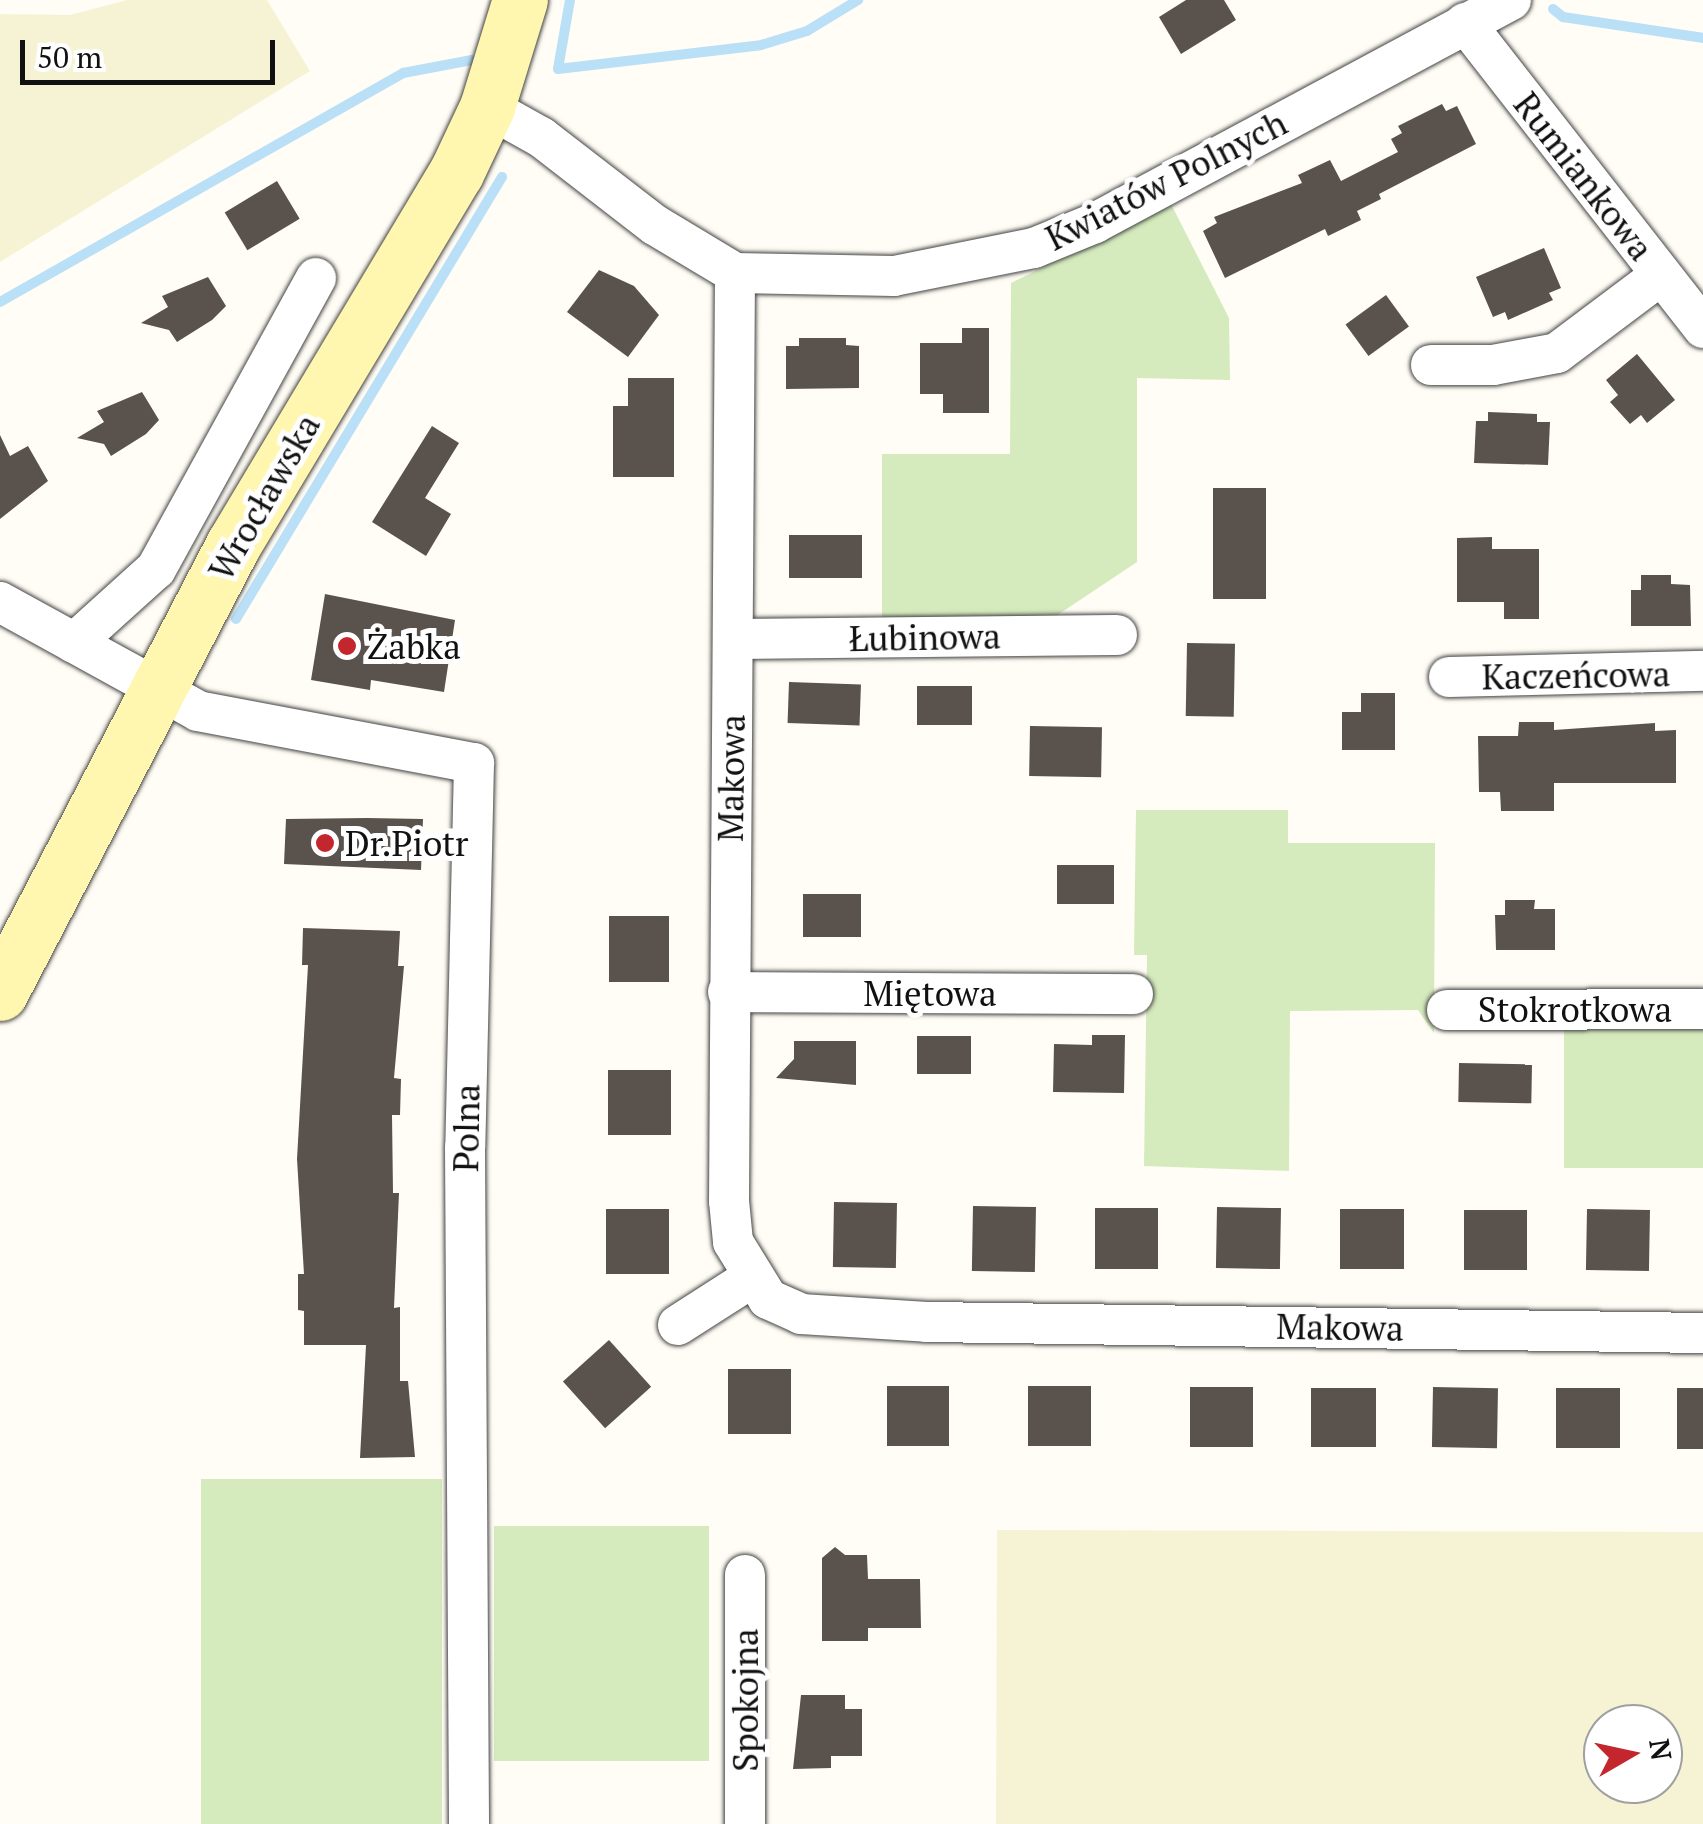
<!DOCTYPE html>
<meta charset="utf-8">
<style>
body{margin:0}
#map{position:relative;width:1703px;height:1824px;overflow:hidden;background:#fffdf5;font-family:"PT Serif",serif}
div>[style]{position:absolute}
.farmland>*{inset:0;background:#f6f3d4}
.green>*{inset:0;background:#d5ebbd;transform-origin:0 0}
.stream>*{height:10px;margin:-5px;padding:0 5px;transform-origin:5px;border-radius:5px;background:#b9e0f7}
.building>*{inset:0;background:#5a524d;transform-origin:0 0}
.roads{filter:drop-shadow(0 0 2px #444) drop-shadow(0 0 2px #444)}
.street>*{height:40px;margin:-20px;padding:0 20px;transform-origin:20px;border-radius:20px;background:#fff}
.secondary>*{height:55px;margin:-27.5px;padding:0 27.5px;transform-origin:27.5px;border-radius:27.5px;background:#fff6b0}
.dots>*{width:28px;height:28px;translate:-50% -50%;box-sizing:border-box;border:5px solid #fff;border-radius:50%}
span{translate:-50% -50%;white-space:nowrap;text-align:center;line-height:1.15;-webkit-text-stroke:10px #fff;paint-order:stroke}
.street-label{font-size:35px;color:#111}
.poi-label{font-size:35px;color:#111}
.left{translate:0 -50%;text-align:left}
.north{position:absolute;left:1583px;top:1704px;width:100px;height:100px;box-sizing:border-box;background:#fff;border:2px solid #a0a0a0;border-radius:50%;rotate:81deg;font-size:28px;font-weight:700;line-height:40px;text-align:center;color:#111}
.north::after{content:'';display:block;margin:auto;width:35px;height:45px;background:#c4262e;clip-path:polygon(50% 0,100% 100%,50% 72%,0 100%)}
.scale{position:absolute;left:20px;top:40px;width:255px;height:45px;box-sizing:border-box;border:5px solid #111;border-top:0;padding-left:12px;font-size:30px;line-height:35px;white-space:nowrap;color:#111;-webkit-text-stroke:8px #fff;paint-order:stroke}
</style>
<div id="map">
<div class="farmland">
<div style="clip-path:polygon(127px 0,267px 0,310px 71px,0 262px,0 14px,70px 15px)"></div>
<div style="clip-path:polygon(evenodd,997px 1530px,1703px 1532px,1703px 1824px,996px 1824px,997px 1530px,1663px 1724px,1663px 1784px,1603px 1784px,1603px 1724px,1663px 1724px)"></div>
</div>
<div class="green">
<div style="clip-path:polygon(1171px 204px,1229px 318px,1230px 380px,1137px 378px,1137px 562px,1053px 618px,882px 617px,882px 454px,1010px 454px,1011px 283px)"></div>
<div style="clip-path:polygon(1136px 810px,1288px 810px,1288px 843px,1435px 843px,1434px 1033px,1418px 1010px,1290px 1011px,1289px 1171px,1144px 1166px,1147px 955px,1134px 955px)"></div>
<div style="left:1564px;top:1020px;width:139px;height:148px"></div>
<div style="left:442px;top:1479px;width:345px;height:241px;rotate:90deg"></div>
<div style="left:494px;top:1526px;width:215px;height:235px"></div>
</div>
<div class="stream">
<div style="left:570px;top:0;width:70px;rotate:99.9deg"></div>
<div style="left:558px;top:69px;width:204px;rotate:-6.7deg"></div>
<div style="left:761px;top:45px;width:48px;rotate:-16.9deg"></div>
<div style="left:807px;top:31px;width:60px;rotate:-31.3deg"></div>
<div style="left:1553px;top:9px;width:13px;rotate:39deg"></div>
<div style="left:1563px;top:17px;width:142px;rotate:8.5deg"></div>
<div style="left:0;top:302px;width:464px;rotate:-29.6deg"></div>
<div style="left:403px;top:73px;width:70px;rotate:-10.7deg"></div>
<div style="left:236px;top:619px;width:516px;rotate:-58.96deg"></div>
</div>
<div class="building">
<div style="clip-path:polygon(1186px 0,1224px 0,1236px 20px,1181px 54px,1159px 17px)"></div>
<div style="clip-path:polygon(1442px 104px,1446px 111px,1457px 106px,1476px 144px,1379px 194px,1381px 199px,1357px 211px,1361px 220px,1328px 236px,1325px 229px,1225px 278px,1203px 231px,1217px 223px,1214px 217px,1302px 183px,1298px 175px,1330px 160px,1341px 181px,1398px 152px,1391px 139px,1402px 133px,1398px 126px)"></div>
<div style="left:277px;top:181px;width:44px;height:61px;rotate:59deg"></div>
<div style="clip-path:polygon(1544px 248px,1561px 288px,1549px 293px,1553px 300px,1508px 320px,1505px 312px,1493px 317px,1476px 277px)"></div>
<div style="clip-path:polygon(599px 270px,634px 286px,659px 315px,628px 357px,567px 312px)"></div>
<div style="clip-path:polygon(208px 277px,226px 306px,212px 320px,177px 342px,169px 330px,141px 323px,168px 307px,162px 296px)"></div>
<div style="left:1386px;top:295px;width:39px;height:50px;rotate:54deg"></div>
<div style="clip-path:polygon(962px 328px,989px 328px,989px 413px,943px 413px,943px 394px,920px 394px,920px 343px,962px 343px)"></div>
<div style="clip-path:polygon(799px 338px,846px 338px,846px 345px,859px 346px,859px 388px,786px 389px,786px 346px,799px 346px)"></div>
<div style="clip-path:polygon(1637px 354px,1675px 400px,1647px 423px,1641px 415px,1630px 424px,1610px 402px,1618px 395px,1606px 380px)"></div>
<div style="clip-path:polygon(628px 378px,674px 378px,674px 477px,613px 477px,613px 406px,628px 406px)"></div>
<div style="clip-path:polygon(142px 392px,159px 420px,146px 434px,111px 456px,104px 444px,77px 438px,104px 422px,97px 411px)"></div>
<div style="clip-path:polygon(1488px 412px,1537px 414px,1537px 422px,1550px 422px,1548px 465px,1474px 463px,1476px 421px,1488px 421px)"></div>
<div style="clip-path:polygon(432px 426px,459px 443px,425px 498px,451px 514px,426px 556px,372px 522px)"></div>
<div style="clip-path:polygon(0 435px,10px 456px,28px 446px,48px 481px,0 519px)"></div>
<div style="left:1213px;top:488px;width:53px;height:111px"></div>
<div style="left:789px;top:535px;width:73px;height:43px"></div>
<div style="clip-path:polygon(1492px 537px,1492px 549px,1539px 549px,1539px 619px,1504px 619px,1504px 602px,1457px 602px,1457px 538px)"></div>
<div style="clip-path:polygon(1641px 575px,1671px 575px,1671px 584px,1690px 585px,1691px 626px,1631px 626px,1631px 590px,1641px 590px)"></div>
<div style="clip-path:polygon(325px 594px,455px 620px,444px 692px,371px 680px,370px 690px,311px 680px)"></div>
<div style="left:1187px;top:643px;width:48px;height:73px;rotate:1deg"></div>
<div style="left:789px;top:682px;width:72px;height:41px;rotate:2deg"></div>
<div style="left:917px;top:686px;width:55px;height:39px"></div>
<div style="clip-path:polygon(1361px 693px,1395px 693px,1395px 750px,1342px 750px,1342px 712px,1361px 712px)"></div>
<div style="clip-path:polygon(1519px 722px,1554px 722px,1554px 730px,1655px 723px,1655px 731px,1676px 730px,1676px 783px,1554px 783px,1554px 811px,1501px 811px,1500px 792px,1479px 792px,1478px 736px,1518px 736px)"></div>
<div style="left:1030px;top:726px;width:72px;height:50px;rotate:1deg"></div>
<div style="clip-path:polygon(367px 818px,423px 819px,421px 870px,284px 864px,286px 819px)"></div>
<div style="left:1057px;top:865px;width:57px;height:39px"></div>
<div style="left:803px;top:894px;width:58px;height:43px"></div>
<div style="clip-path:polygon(1505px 900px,1535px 900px,1534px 909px,1555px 909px,1555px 950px,1496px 950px,1495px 915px,1505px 915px)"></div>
<div style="left:669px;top:916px;width:66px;height:60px;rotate:90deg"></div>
<div style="clip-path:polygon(303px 928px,400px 931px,398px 966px,404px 966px,394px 1078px,401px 1079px,400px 1115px,392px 1115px,393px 1193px,399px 1193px,394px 1308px,400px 1307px,400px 1381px,408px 1381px,415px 1457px,360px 1458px,366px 1345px,304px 1345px,304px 1311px,298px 1310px,298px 1274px,304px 1274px,297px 1159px,308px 965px,302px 965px)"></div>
<div style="clip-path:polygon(1092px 1035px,1125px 1035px,1124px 1093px,1053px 1092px,1054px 1044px,1092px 1045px)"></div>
<div style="left:917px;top:1036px;width:54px;height:38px"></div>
<div style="clip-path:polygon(794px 1041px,856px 1041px,856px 1085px,776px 1078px,794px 1059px)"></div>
<div style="left:1459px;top:1063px;width:73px;height:39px;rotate:1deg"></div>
<div style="left:608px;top:1070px;width:63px;height:65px"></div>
<div style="left:834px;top:1202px;width:63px;height:65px;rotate:1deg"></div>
<div style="left:973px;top:1206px;width:63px;height:65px;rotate:1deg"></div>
<div style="left:1217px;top:1207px;width:64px;height:61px;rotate:1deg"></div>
<div style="left:1095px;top:1208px;width:63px;height:61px"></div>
<div style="left:606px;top:1209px;width:63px;height:65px"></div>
<div style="left:1340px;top:1209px;width:64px;height:60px"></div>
<div style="left:1587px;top:1209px;width:63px;height:61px;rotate:1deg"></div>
<div style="left:1464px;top:1210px;width:63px;height:60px"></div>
<div style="left:609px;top:1340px;width:63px;height:62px;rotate:48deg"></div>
<div style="left:728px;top:1369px;width:63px;height:65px"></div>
<div style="left:887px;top:1386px;width:62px;height:60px"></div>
<div style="left:1028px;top:1386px;width:63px;height:60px"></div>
<div style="left:1190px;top:1387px;width:63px;height:60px"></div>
<div style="left:1433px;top:1387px;width:65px;height:60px;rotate:1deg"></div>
<div style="left:1376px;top:1388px;width:59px;height:65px;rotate:90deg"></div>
<div style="left:1556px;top:1388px;width:64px;height:60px"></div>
<div style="left:1677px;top:1388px;width:26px;height:61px"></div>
<div style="clip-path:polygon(835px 1547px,845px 1555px,867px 1555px,868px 1579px,920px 1579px,921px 1628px,868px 1628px,868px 1641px,822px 1641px,822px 1558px)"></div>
<div style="clip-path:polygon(801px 1695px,845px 1695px,845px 1709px,862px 1709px,862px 1756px,831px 1756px,831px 1768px,793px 1769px)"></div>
</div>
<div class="roads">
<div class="street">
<div style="left:1465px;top:23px;width:387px;rotate:52deg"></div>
<div style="left:487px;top:107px;width:62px;rotate:29.1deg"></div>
<div style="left:541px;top:137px;width:144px;rotate:37.7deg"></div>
<div style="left:655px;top:225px;width:93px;rotate:31deg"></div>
<div style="left:735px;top:273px;width:159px;rotate:1.1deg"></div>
<div style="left:894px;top:276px;width:143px;rotate:-11.3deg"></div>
<div style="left:1034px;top:248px;width:66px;rotate:-22.3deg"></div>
<div style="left:1095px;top:223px;width:472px;rotate:-28.2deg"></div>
<div style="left:735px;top:273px;width:928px;rotate:90.37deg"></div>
<div style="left:729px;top:1201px;width:41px;rotate:84.4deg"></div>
<div style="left:733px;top:1242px;width:67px;rotate:58.4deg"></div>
<div style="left:768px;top:1299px;width:36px;rotate:24deg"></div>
<div style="left:801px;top:1314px;width:126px;rotate:3.6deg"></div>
<div style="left:927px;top:1322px;width:776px;rotate:0.81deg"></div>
<div style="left:1431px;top:365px;width:62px"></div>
<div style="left:1493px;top:365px;width:65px;rotate:-10.6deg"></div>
<div style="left:1557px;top:353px;width:130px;rotate:-36.9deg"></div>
<div style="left:0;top:602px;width:226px;rotate:28.8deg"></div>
<div style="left:198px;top:711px;width:281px;rotate:10.7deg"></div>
<div style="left:474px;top:763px;width:384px;rotate:91.3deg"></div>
<div style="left:465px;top:1147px;width:677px;rotate:89.66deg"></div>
<div style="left:733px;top:639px;width:384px;rotate:-0.6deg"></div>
<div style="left:74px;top:643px;width:110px;rotate:-42.1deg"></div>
<div style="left:156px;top:569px;width:332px;rotate:-61.2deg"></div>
<div style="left:1449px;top:677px;width:254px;rotate:-1.4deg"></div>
<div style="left:728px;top:992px;width:405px;rotate:0.3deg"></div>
<div style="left:1447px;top:1010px;width:256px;rotate:-0.2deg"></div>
<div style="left:678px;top:1325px;width:85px;rotate:-32.6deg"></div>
<div style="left:745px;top:1575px;width:249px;rotate:90deg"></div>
</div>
<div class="secondary">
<div style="left:0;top:993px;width:505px;rotate:-62.52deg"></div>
<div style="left:233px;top:545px;width:434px;rotate:-59.1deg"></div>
<div style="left:456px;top:173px;width:73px;rotate:-64.8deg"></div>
<div style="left:487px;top:107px;width:112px;rotate:-72.9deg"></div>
</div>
</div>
<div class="dots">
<div style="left:347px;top:646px;background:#c4262e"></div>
<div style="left:325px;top:843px;background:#c4262e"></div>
</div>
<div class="street-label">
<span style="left:1584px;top:176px;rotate:52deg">Rumiankowa</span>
<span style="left:1166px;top:180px;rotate:-27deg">Kwiatów Polnych</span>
<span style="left:264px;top:497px;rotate:-60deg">Wrocławska</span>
<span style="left:925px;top:637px;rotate:-1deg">Łubinowa</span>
<span style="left:1576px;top:675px;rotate:-1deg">Kaczeńcowa</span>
<span style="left:731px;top:778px;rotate:-89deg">Makowa</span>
<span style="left:930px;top:993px">Miętowa</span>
<span style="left:1575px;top:1009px">Stokrotkowa</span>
<span style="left:466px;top:1128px;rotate:-89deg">Polna</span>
<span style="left:1340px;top:1327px;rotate:1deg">Makowa</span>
<span style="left:745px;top:1700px;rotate:-90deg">Spokojna</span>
</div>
<div class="poi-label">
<span class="left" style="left:367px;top:646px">Żabka</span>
<span class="left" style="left:345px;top:843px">Dr.Piotr</span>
</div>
<div class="north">N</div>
<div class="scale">50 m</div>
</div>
